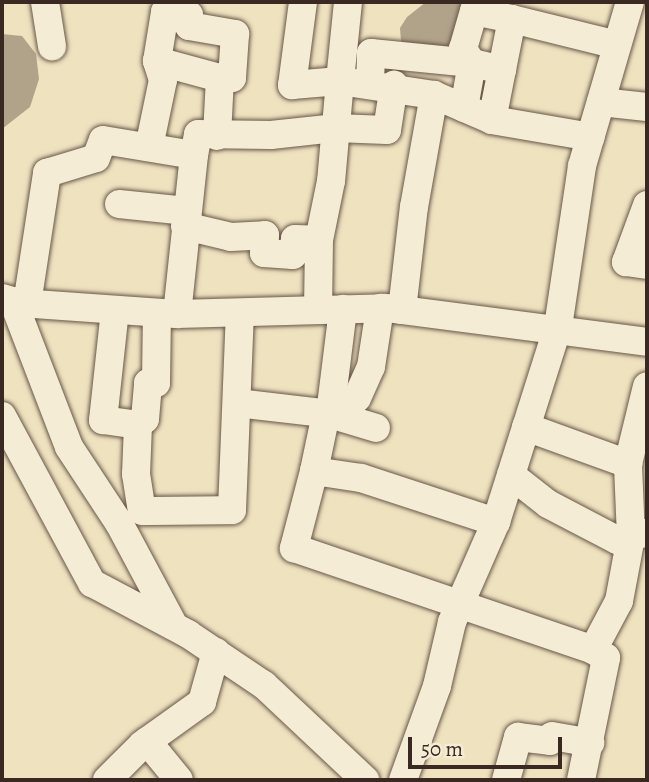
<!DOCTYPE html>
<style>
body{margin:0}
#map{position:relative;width:649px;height:782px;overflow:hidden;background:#efe2bf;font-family:Alegreya,serif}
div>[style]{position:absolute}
.water>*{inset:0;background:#b1a38a}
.roads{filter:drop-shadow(0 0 2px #675749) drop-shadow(0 0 2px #675749)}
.minor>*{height:28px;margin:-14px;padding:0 14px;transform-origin:14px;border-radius:14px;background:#f5ecd5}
span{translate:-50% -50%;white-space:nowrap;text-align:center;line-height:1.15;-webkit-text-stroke:6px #f5ecd5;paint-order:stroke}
.frame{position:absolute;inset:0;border:4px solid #3a2922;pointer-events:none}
.scale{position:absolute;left:408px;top:737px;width:154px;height:32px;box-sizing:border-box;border:4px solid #3a2922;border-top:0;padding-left:9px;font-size:21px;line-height:24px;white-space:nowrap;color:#3a2922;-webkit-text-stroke:5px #f5ecd5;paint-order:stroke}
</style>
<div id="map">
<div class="water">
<div style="clip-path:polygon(426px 2px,459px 2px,462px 6px,457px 50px,406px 48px,401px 41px,400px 28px,407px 17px)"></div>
<div style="clip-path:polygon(2px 34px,22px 36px,36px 54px,39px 79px,30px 107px,2px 129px)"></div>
</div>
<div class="roads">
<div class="minor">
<div style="left:45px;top:2px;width:45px;rotate:81deg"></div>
<div style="left:303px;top:2px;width:84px;rotate:97.5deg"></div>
<div style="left:292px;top:85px;width:48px;rotate:-4.8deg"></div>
<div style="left:340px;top:81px;width:100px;rotate:95.1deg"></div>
<div style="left:331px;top:181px;width:60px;rotate:101.5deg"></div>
<div style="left:319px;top:240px;width:70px;rotate:90.8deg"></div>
<div style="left:348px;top:2px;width:79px;rotate:95.8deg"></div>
<div style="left:340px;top:81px;width:95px;rotate:8.5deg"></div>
<div style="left:157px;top:61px;width:65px;rotate:15.1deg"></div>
<div style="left:370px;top:83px;width:30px;rotate:-88deg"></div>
<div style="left:371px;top:53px;width:101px;rotate:5.7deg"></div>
<div style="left:472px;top:63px;width:31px;rotate:13deg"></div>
<div style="left:601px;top:102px;width:46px;rotate:6.2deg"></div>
<div style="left:464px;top:108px;width:46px;rotate:-79.9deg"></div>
<div style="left:472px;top:63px;width:17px;rotate:-123deg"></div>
<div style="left:463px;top:49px;width:40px;rotate:-74deg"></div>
<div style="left:474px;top:11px;width:39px;rotate:12deg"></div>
<div style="left:492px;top:120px;width:103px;rotate:-78.8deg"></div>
<div style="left:512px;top:19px;width:108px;rotate:13.9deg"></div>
<div style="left:149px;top:147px;width:68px;rotate:-78.2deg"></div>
<div style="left:163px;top:80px;width:20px;rotate:-108deg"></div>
<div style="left:157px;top:61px;width:50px;rotate:-80.7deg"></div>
<div style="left:165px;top:12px;width:24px;rotate:7deg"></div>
<div style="left:189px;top:15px;width:11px;rotate:90deg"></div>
<div style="left:189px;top:26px;width:47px;rotate:9.9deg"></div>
<div style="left:235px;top:34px;width:44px;rotate:93.9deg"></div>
<div style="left:232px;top:78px;width:12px;rotate:180deg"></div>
<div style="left:220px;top:78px;width:58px;rotate:93deg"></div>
<div style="left:119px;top:204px;width:68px;rotate:5.9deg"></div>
<div style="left:647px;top:205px;width:61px;rotate:110.2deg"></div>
<div style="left:626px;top:262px;width:21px;rotate:8deg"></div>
<div style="left:185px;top:226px;width:47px;rotate:13.4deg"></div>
<div style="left:231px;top:237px;width:34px;rotate:-3deg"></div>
<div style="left:265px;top:235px;width:18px;rotate:93deg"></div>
<div style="left:264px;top:253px;width:29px;rotate:4deg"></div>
<div style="left:293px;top:255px;width:16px;rotate:-83deg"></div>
<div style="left:295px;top:239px;width:24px;rotate:2deg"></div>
<div style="left:2px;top:298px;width:19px;rotate:16deg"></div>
<div style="left:20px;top:303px;width:157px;rotate:4deg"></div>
<div style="left:177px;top:314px;width:209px;rotate:-1.6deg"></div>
<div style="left:386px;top:308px;width:263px;rotate:7.4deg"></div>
<div style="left:13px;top:301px;width:156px;rotate:69deg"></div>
<div style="left:69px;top:447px;width:91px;rotate:56.7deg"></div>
<div style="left:119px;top:523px;width:117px;rotate:61.9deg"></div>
<div style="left:27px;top:304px;width:133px;rotate:-81.3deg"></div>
<div style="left:47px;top:173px;width:51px;rotate:-17deg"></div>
<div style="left:96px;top:158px;width:19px;rotate:-69deg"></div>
<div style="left:103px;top:140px;width:92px;rotate:9.4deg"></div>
<div style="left:194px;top:155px;width:21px;rotate:-79deg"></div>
<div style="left:198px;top:134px;width:73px;rotate:0.8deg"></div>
<div style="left:271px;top:135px;width:64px;rotate:-6.2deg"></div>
<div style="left:335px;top:128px;width:52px;rotate:2.2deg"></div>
<div style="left:387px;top:130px;width:46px;rotate:-81.2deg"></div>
<div style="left:115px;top:310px;width:111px;rotate:96.2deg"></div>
<div style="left:103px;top:420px;width:35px;rotate:8deg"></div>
<div style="left:138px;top:425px;width:49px;rotate:92.3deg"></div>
<div style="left:136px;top:474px;width:37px;rotate:81deg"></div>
<div style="left:142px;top:511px;width:90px;rotate:-0.6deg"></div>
<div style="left:232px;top:510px;width:197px;rotate:-87.7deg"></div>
<div style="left:402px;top:310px;width:104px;rotate:-83.4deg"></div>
<div style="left:414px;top:207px;width:114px;rotate:-79.9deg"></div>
<div style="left:434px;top:95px;width:63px;rotate:23.3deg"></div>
<div style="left:492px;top:120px;width:100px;rotate:9.7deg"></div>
<div style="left:177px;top:314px;width:160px;rotate:-83.9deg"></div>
<div style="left:237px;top:403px;width:94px;rotate:6.7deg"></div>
<div style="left:330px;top:414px;width:106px;rotate:-82.9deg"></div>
<div style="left:326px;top:414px;width:58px;rotate:101.9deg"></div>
<div style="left:314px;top:471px;width:48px;rotate:8.5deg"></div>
<div style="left:361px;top:478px;width:142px;rotate:18.1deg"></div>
<div style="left:330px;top:414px;width:31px;rotate:-31deg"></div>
<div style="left:357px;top:398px;width:34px;rotate:-66deg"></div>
<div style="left:371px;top:367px;width:60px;rotate:-81.3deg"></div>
<div style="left:330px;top:414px;width:48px;rotate:16.9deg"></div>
<div style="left:2px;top:416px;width:190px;rotate:61.7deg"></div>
<div style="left:92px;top:583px;width:109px;rotate:28deg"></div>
<div style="left:188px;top:634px;width:92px;rotate:33.9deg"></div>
<div style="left:264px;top:685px;width:139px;rotate:43.2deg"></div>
<div style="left:138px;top:425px;width:9px;rotate:-41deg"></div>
<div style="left:145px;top:419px;width:36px;rotate:-85deg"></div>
<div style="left:148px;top:383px;width:8px"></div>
<div style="left:156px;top:383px;width:70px;rotate:-89.2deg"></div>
<div style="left:526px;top:427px;width:109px;rotate:19.9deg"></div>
<div style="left:628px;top:464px;width:80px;rotate:-76.3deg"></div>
<div style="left:314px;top:471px;width:80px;rotate:104.6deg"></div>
<div style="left:294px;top:548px;width:316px;rotate:18.8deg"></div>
<div style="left:593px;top:650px;width:55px;rotate:-62deg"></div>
<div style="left:619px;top:601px;width:65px;rotate:-79.4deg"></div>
<div style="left:631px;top:537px;width:73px;rotate:-92.4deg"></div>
<div style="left:511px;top:475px;width:47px;rotate:38.1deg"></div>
<div style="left:548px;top:504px;width:78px;rotate:27.6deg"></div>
<div style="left:617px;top:540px;width:30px;rotate:-14deg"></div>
<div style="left:147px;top:741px;width:50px;rotate:50.6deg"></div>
<div style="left:107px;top:780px;width:49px;rotate:-45deg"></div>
<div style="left:142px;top:745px;width:74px;rotate:-35.6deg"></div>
<div style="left:202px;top:702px;width:52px;rotate:-74.4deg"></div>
<div style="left:403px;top:780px;width:100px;rotate:-70.1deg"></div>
<div style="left:437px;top:686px;width:66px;rotate:-76.8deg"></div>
<div style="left:452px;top:622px;width:109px;rotate:-66.3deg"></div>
<div style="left:496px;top:522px;width:205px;rotate:-72.4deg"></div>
<div style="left:558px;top:327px;width:163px;rotate:-81.5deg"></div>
<div style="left:582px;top:166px;width:171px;rotate:-73.7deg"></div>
<div style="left:506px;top:780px;width:45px;rotate:-74.4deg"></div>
<div style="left:518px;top:737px;width:32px;rotate:7deg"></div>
<div style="left:550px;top:741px;width:5px;rotate:-68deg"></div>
<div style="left:552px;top:736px;width:39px;rotate:10deg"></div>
<div style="left:581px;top:780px;width:125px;rotate:-78.4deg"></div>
<div style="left:606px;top:658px;width:15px;rotate:-148deg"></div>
</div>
</div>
<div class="frame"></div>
<div class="scale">50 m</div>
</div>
